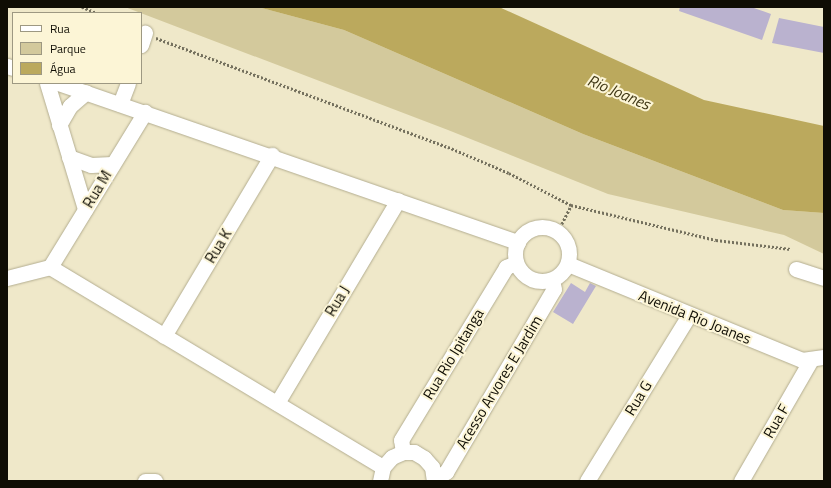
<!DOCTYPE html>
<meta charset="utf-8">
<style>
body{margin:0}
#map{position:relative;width:831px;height:488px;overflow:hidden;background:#efe8c9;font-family:"Titillium Web",sans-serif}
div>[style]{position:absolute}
.green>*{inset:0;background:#d3c99c}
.water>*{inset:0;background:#bba95d}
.building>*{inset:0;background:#bab2cf}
.path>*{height:2.5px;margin-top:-1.25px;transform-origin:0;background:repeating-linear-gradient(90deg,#75715e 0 2px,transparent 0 4px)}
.roads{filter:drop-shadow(0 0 1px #b3ad90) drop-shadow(0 0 1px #b3ad90)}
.minor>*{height:15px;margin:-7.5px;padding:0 7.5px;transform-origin:7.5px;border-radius:7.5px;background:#fff}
.minor>.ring{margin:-7.5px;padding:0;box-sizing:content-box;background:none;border:15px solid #fff;border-radius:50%}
span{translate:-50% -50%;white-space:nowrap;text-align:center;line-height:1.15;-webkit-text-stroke:4px #fcf5d6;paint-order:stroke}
.street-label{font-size:15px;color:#0f0d04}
.water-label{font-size:16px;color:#403816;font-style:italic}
.frame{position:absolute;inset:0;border:8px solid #0f0d04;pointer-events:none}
.legend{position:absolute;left:12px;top:12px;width:130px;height:72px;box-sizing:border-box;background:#fcf5d6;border:1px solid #9d9882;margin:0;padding:5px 7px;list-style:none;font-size:12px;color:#0f0d04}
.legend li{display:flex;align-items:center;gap:8px;height:20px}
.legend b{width:20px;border:1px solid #9d9882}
</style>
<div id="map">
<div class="green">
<div style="clip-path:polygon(125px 7px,258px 7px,344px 30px,583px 134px,783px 210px,824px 213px,824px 254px,784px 235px,608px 194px,448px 130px)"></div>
</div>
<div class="water">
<div style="clip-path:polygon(258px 7px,499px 7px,704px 100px,824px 126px,824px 213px,783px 210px,583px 134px,344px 30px)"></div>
</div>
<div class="building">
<div style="clip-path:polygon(680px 7px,751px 7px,771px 14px,762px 40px,679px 11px)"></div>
<div style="clip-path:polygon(779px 18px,824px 27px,824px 53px,772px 43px)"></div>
<div style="clip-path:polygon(571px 283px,585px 292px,590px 283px,596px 286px,573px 324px,553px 312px)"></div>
</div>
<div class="path">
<div style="left:82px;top:7px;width:16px;rotate:22deg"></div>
<div style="left:156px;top:38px;width:312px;rotate:20.5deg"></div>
<div style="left:448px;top:147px;width:66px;rotate:23.1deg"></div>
<div style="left:509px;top:173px;width:70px;rotate:27.3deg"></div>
<div style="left:571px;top:205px;width:149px;rotate:13.6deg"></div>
<div style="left:716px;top:240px;width:75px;rotate:6.9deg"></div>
<div style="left:558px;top:231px;width:29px;rotate:-63deg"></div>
</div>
<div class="roads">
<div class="minor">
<div style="left:141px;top:45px;width:13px;rotate:-72deg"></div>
<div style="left:7px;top:66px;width:6px;rotate:18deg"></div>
<div style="left:47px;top:83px;width:132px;rotate:73.2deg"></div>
<div style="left:58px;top:83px;width:487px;rotate:19.1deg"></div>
<div style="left:120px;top:104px;width:22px;rotate:-69deg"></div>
<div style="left:59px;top:125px;width:22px;rotate:-60deg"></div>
<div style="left:70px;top:106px;width:21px;rotate:-41deg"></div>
<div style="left:69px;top:157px;width:23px;rotate:20deg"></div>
<div style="left:91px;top:165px;width:21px;rotate:-3deg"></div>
<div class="ring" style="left:515px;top:227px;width:39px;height:39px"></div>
<div style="left:568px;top:264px;width:253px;rotate:22.3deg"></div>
<div style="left:802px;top:360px;width:22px;rotate:-8deg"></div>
<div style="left:50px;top:267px;width:182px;rotate:-58.5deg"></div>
<div style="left:796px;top:269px;width:29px;rotate:18deg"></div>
<div style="left:7px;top:278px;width:44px;rotate:-14.3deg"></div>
<div style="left:50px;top:267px;width:388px;rotate:31deg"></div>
<div style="left:164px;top:336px;width:211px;rotate:-59.2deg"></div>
<div style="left:277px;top:403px;width:236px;rotate:-59.2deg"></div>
<div style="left:403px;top:452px;width:12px;rotate:-99deg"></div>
<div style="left:401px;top:440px;width:202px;rotate:-58.7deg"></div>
<div style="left:506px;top:267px;width:11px;rotate:-22deg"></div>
<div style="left:435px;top:478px;width:13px;rotate:-29deg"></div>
<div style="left:446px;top:472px;width:212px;rotate:-59.5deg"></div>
<div style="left:554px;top:289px;width:9px;rotate:-103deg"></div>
<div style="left:145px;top:481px;width:10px"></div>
<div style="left:380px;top:481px;width:14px;rotate:-78deg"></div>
<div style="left:383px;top:467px;width:13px;rotate:-48deg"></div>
<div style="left:392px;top:457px;width:12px;rotate:-24deg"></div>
<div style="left:403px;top:452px;width:11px"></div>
<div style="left:414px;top:452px;width:12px;rotate:31deg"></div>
<div style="left:424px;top:458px;width:12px;rotate:48deg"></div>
<div style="left:432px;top:467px;width:14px;rotate:82deg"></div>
<div style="left:587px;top:481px;width:195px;rotate:-58.4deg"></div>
<div style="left:741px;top:481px;width:140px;rotate:-60deg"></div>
</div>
</div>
<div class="street-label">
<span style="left:97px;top:189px;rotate:-59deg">Rua M</span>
<span style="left:218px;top:246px;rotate:-59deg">Rua K</span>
<span style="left:337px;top:301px;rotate:-59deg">Rua J</span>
<span style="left:695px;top:317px;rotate:22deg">Avenida Rio Joanes</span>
<span style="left:453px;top:354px;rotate:-59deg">Rua Rio Ipitanga</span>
<span style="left:499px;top:382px;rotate:-59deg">Acesso Arvores E Jardim</span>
<span style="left:638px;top:398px;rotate:-59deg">Rua G</span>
<span style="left:776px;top:421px;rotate:-60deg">Rua F</span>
</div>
<div class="water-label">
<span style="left:619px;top:92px;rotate:23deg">Rio Joanes</span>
</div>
<div class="frame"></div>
<ul class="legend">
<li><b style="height:5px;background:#fff"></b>Rua</li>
<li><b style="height:11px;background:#d3c99c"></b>Parque</li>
<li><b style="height:11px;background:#bba95d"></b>Água</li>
</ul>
</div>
